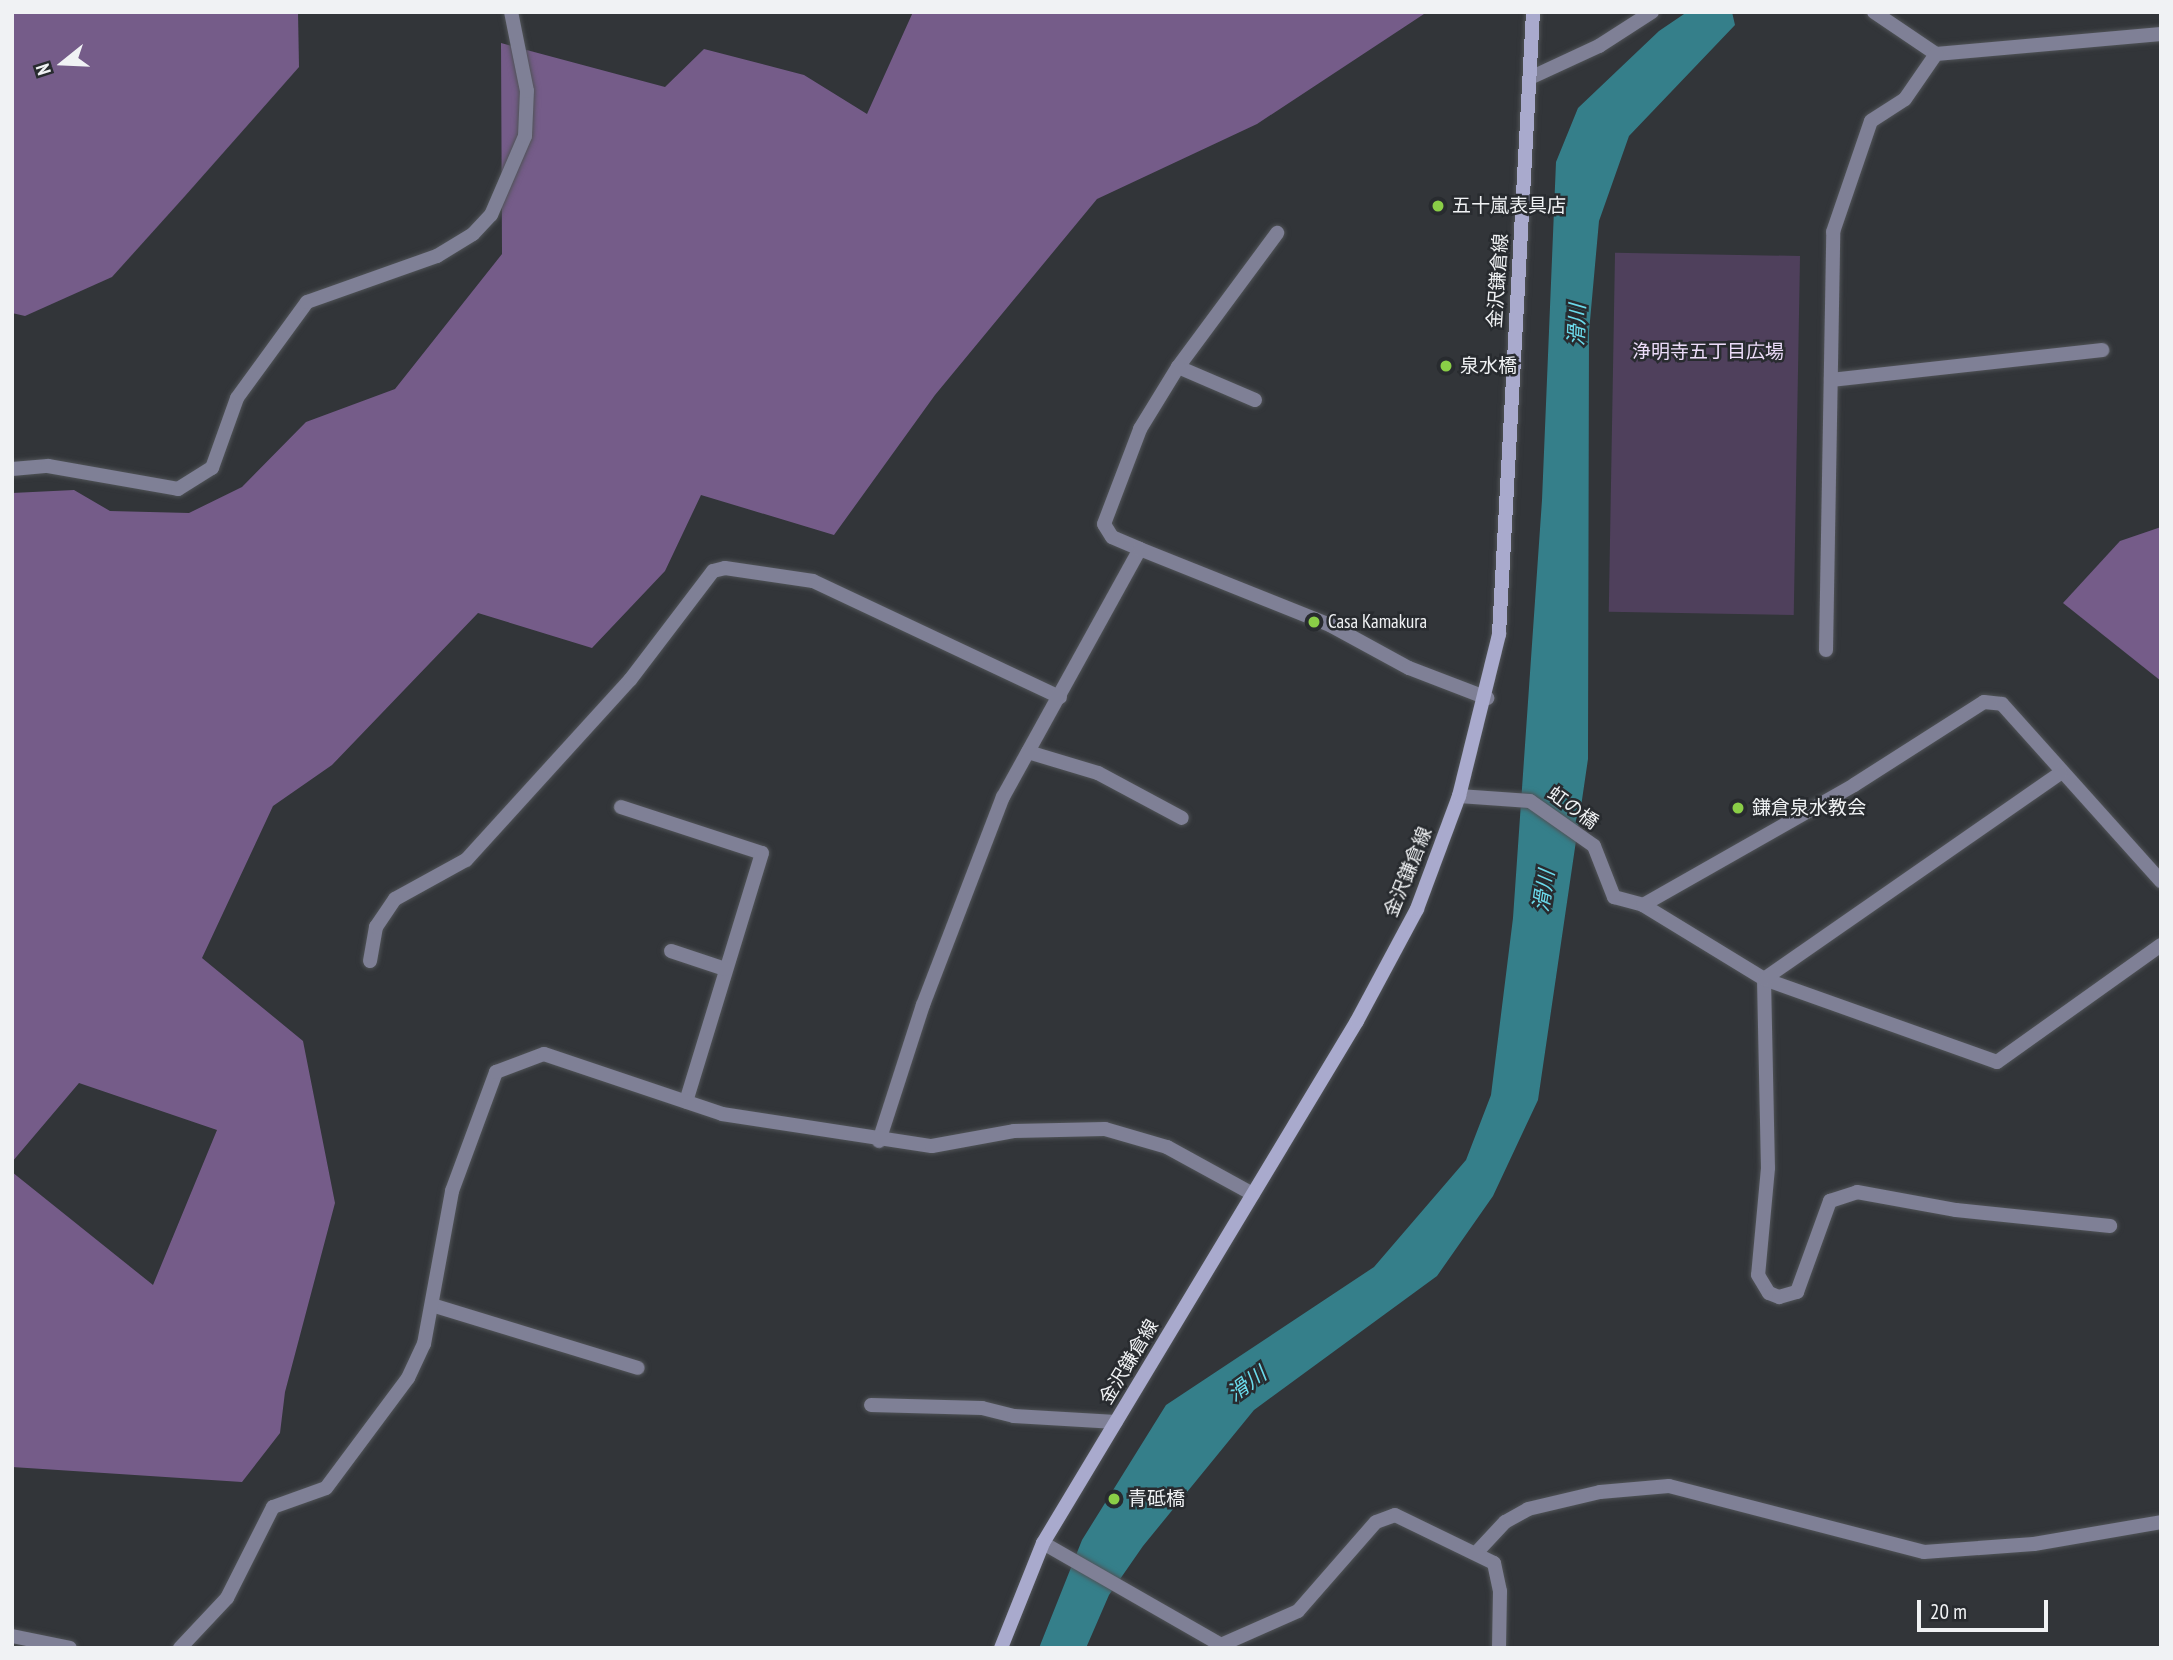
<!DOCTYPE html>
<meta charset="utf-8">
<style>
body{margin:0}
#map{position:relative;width:2173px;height:1660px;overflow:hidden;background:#323539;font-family:"PT Sans Narrow","Noto Sans JP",sans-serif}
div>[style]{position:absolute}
.green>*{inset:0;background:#4f405c;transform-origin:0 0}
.forest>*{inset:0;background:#755c89}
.water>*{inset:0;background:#357f8a}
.roads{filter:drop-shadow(0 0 2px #505357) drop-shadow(0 0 2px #505357)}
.lane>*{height:14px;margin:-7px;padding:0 7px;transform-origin:7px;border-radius:7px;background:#7f8096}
.street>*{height:14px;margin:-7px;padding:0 7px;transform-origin:7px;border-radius:7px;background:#7f8096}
.secondary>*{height:14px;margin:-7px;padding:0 7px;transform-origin:7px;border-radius:7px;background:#a9aacd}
.dots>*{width:19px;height:19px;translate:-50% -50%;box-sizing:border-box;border:4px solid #282b2f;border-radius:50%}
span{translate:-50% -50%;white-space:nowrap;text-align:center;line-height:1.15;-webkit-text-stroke:5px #282b2f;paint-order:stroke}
.poi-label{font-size:19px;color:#f0f2f4}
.left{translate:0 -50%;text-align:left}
.street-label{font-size:19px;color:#f0f2f4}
.park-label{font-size:19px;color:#ecdcf9}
.water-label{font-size:21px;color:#6bdaeb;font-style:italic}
.frame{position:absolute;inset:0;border:14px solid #f0f2f4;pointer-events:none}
.north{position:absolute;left:28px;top:28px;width:70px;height:70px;-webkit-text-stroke:5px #282b2f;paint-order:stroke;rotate:252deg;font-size:19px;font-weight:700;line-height:28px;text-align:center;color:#f0f2f4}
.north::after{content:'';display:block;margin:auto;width:24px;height:32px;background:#f0f2f4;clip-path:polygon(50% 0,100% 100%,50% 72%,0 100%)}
.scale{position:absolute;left:1917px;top:1600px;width:131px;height:32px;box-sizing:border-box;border:4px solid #f0f2f4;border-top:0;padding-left:9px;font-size:21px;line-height:24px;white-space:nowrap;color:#f0f2f4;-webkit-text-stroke:5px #282b2f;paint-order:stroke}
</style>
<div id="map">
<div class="green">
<div style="left:1800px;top:256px;width:359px;height:185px;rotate:91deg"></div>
</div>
<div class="forest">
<div style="clip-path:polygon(12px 12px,298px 12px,299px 67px,185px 196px,112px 277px,25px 316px,12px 313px)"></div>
<div style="clip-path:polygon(913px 12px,1427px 12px,1257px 124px,1097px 199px,935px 395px,834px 535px,701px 495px,665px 571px,592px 648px,478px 613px,332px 765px,273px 806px,202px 958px,303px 1041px,335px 1203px,285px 1392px,280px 1433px,242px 1482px,12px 1467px,12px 1172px,153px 1285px,217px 1130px,79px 1083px,12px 1162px,12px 493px,74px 490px,110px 511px,189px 513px,242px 487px,306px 422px,395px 389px,502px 254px,501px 43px,665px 87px,704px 49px,804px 75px,867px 114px)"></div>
<div style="clip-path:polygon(2161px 527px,2161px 681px,2063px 603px,2120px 541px)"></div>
</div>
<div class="water">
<div style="clip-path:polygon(1687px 12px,1732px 12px,1735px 25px,1629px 136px,1599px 221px,1589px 332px,1588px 759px,1538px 1100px,1493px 1196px,1437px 1276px,1254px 1410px,1143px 1546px,1109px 1595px,1086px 1648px,1039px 1648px,1082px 1540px,1166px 1405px,1374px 1267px,1466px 1160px,1491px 1095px,1513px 918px,1542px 500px,1556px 162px,1578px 108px,1659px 31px)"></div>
</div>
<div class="roads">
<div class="lane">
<div style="left:1831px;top:380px;width:273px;rotate:-6.3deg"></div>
<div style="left:1255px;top:400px;width:84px;rotate:-156.8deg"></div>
<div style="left:1178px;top:367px;width:167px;rotate:-53.5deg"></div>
<div style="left:12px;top:469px;width:36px;rotate:-5deg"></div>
<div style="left:48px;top:466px;width:132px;rotate:10deg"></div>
<div style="left:178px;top:489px;width:40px;rotate:-32deg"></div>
<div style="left:212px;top:468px;width:74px;rotate:-70.3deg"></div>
<div style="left:237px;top:398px;width:119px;rotate:-53.9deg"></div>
<div style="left:307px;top:302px;width:138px;rotate:-19.5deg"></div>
<div style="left:437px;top:256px;width:42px;rotate:-31.4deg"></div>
<div style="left:473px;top:234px;width:26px;rotate:-47deg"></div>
<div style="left:491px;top:215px;width:86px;rotate:-66.7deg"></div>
<div style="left:525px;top:136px;width:45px;rotate:-87.5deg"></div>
<div style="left:527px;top:91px;width:81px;rotate:-101.4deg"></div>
<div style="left:1028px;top:752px;width:73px;rotate:16.7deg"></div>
<div style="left:1098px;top:773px;width:95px;rotate:28.2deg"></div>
<div style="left:621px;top:807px;width:148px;rotate:18.1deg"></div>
<div style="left:762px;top:853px;width:260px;rotate:107deg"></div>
<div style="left:671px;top:951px;width:57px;rotate:18.4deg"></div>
<div style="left:1764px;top:979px;width:189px;rotate:88.8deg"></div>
<div style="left:1768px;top:1168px;width:107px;rotate:95.3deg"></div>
<div style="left:1758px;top:1275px;width:21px;rotate:59deg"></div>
<div style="left:1769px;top:1293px;width:11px;rotate:22deg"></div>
<div style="left:1779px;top:1297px;width:19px;rotate:-16deg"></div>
<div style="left:1797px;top:1292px;width:97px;rotate:-70.1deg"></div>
<div style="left:1830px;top:1201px;width:28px;rotate:-18deg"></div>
<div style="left:1857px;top:1192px;width:101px;rotate:10.3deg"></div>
<div style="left:1956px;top:1210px;width:155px;rotate:5.9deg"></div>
<div style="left:432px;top:1305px;width:215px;rotate:17deg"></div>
<div style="left:871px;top:1405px;width:111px;rotate:1.5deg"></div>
<div style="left:982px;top:1408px;width:33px;rotate:14deg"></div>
<div style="left:1014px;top:1416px;width:102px;rotate:3.4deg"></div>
<div style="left:1477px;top:1552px;width:41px;rotate:-47deg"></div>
<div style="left:1505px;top:1522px;width:26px;rotate:-29deg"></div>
<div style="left:1528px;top:1509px;width:74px;rotate:-13.3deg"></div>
<div style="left:1600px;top:1492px;width:69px;rotate:-5deg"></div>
<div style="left:1669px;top:1486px;width:263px;rotate:14.5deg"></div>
<div style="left:1924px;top:1552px;width:110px;rotate:-4.2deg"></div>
<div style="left:2034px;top:1544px;width:129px;rotate:-9.8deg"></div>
</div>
<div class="street">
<div style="left:1874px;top:12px;width:75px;rotate:34.1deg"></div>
<div style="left:1936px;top:54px;width:226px;rotate:-5.1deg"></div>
<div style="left:1532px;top:77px;width:74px;rotate:-24.8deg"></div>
<div style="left:1599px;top:46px;width:63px;rotate:-32.7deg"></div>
<div style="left:1140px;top:549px;width:30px;rotate:-157deg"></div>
<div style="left:1112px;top:537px;width:15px;rotate:-122deg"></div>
<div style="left:1104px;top:524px;width:102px;rotate:-69.2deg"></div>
<div style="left:1140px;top:429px;width:73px;rotate:-58.5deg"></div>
<div style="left:1826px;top:650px;width:418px;rotate:-89deg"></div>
<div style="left:1833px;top:232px;width:117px;rotate:-71.1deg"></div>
<div style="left:1871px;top:121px;width:40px;rotate:-32.9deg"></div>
<div style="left:1905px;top:99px;width:55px;rotate:-55.4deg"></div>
<div style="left:1459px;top:796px;width:71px;rotate:4deg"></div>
<div style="left:1530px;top:801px;width:78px;rotate:35.1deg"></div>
<div style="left:1594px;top:846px;width:55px;rotate:68.6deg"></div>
<div style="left:1614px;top:897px;width:30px;rotate:15deg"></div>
<div style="left:1643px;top:905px;width:142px;rotate:31.4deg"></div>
<div style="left:1764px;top:979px;width:247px;rotate:19.6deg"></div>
<div style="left:1997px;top:1062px;width:201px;rotate:-35.5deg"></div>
<div style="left:1643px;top:905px;width:243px;rotate:-29.6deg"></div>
<div style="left:1854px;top:785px;width:154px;rotate:-32.6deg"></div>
<div style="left:1984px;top:702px;width:18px;rotate:6deg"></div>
<div style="left:2002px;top:704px;width:238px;rotate:48.1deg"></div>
<div style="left:370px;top:961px;width:35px;rotate:-80deg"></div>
<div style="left:376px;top:927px;width:34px;rotate:-56deg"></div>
<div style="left:395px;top:899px;width:81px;rotate:-28.8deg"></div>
<div style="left:466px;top:860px;width:244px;rotate:-47.7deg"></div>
<div style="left:630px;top:680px;width:137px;rotate:-52.7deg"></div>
<div style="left:713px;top:571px;width:12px;rotate:-14deg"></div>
<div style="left:725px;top:568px;width:89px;rotate:8.4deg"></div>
<div style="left:813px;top:581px;width:273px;rotate:25.2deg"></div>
<div style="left:1764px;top:979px;width:361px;rotate:-34.8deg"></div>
<div style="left:879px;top:1141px;width:143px;rotate:-72.1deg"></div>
<div style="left:923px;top:1005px;width:223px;rotate:-69deg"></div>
<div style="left:1003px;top:797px;width:283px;rotate:-61.1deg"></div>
<div style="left:1140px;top:549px;width:205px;rotate:21.8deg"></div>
<div style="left:1330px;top:625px;width:90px;rotate:28.6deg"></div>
<div style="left:1409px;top:668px;width:84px;rotate:21deg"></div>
<div style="left:1043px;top:1543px;width:205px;rotate:29.8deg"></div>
<div style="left:1221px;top:1645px;width:84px;rotate:-23.8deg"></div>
<div style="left:1298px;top:1611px;width:118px;rotate:-48.8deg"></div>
<div style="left:1376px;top:1522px;width:20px;rotate:-20deg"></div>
<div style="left:1395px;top:1515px;width:110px;rotate:25.9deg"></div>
<div style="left:1494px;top:1563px;width:29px;rotate:78deg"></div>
<div style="left:1500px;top:1591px;width:57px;rotate:91deg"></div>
<div style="left:12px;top:1636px;width:59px;rotate:11.7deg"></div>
<div style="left:180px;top:1648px;width:69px;rotate:-46.8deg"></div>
<div style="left:227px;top:1598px;width:102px;rotate:-63.2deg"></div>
<div style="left:273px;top:1507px;width:56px;rotate:-19.7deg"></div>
<div style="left:326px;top:1488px;width:137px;rotate:-53.3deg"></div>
<div style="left:408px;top:1378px;width:38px;rotate:-65deg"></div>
<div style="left:424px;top:1344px;width:156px;rotate:-79.6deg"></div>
<div style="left:452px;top:1191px;width:127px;rotate:-69.7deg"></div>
<div style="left:496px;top:1072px;width:51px;rotate:-20.6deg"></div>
<div style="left:544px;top:1054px;width:188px;rotate:18.6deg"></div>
<div style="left:722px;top:1114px;width:212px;rotate:8.7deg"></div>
<div style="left:932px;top:1146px;width:83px;rotate:-10.4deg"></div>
<div style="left:1014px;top:1131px;width:91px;rotate:-1.3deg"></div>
<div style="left:1105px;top:1129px;width:65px;rotate:16.2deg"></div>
<div style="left:1167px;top:1147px;width:98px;rotate:28.7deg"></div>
</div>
<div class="secondary">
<div style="left:1001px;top:1648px;width:113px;rotate:-68.2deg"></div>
<div style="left:1043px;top:1543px;width:609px;rotate:-58.97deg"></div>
<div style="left:1357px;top:1021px;width:127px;rotate:-61.8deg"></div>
<div style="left:1417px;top:909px;width:121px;rotate:-69.6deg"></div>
<div style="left:1459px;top:796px;width:167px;rotate:-76.1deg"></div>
<div style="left:1499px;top:634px;width:623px;rotate:-86.87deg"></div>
</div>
</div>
<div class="dots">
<div style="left:1438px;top:206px;background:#8ace47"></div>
<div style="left:1446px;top:366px;background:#8ace47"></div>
<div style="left:1314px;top:622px;background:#8ace47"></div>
<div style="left:1738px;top:808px;background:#8ace47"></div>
<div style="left:1114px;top:1499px;background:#8ace47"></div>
</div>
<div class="poi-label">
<span class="left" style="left:1452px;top:206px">五十嵐表具店</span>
<span class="left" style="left:1460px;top:366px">泉水橋</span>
<span class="left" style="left:1328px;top:622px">Casa Kamakura</span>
<span class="left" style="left:1752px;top:808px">鎌倉泉水教会</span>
<span class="left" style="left:1128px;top:1499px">青砥橋</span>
</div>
<div class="street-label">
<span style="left:1498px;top:281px;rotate:-86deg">金沢鎌倉線</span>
<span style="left:1573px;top:808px;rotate:36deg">虹の橋</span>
<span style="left:1408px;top:872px;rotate:-68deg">金沢鎌倉線</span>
<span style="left:1129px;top:1362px;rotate:-59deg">金沢鎌倉線</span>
</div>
<div class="park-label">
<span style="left:1708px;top:352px">浄明寺五丁目広場</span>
</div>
<div class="water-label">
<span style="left:1577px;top:325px;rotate:-88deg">滑川</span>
<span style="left:1544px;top:891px;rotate:-81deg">滑川</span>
<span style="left:1247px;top:1384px;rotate:-36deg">滑川</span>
</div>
<div class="frame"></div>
<div class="north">N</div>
<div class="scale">20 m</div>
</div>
